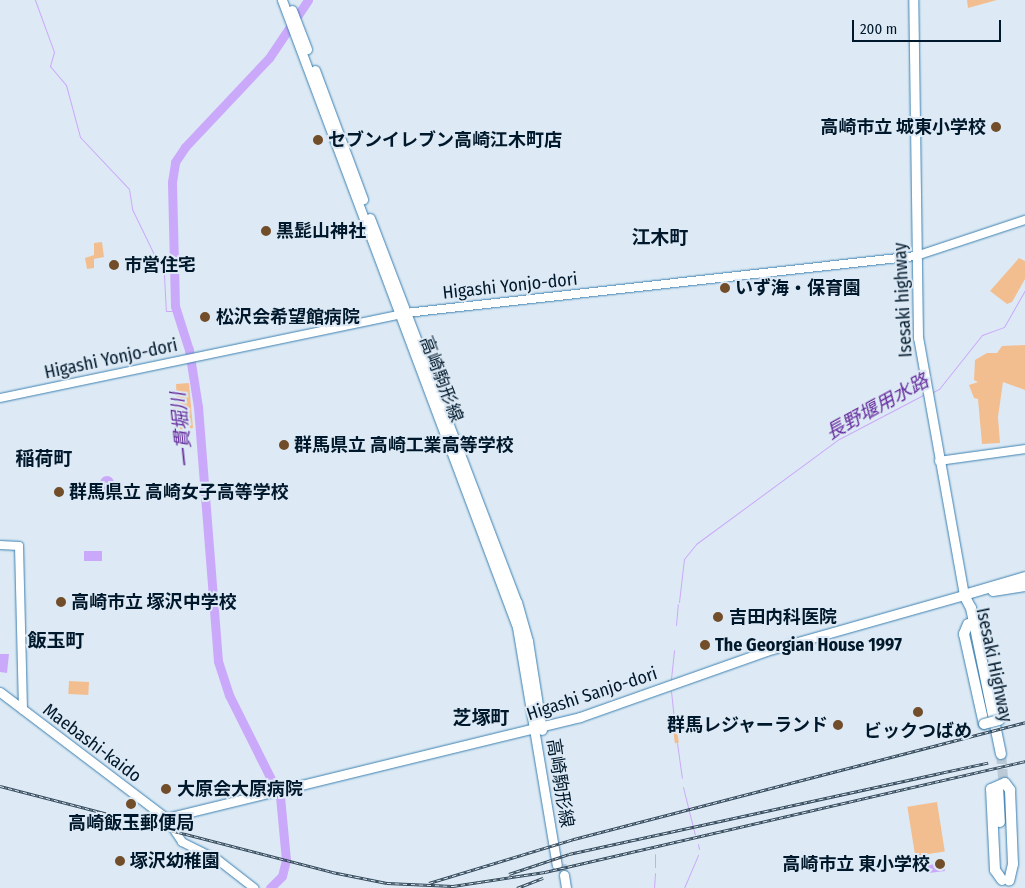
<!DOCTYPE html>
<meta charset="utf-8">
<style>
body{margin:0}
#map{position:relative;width:1025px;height:888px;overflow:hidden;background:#ddeaf5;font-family:"Fira Sans Condensed","Noto Sans JP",sans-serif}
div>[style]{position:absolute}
.green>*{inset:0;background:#f3be8f;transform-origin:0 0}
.water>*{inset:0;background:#cba9fa;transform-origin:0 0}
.round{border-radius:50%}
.stream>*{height:1px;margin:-0.5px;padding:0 0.5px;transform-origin:0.5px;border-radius:0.5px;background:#cba9fa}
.river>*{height:9px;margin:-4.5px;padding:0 4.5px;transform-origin:4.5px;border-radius:4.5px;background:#cba9fa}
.primary-tunnel>*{height:9px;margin-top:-4.5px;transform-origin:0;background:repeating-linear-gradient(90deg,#bccad7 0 9px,transparent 0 13.5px)}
.highway-tunnel>*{height:10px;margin-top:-5px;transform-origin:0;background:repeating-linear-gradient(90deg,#bccad7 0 10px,transparent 0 15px)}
.roads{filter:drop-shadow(0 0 1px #3c80b1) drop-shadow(0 0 1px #3c80b1)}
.secondary>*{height:8px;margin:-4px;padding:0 4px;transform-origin:4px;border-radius:4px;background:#fff}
.primary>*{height:9px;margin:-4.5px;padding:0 4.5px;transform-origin:4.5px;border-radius:4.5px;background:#fff}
.highway>*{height:10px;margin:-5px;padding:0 5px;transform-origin:5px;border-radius:5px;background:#fff}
.rail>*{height:3px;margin-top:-1.5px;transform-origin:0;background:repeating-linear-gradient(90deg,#ddeaf5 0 4px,#334859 0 8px);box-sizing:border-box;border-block:1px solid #334859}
.bridges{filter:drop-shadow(0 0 1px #3c80b1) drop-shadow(0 0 1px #3c80b1)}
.highway-bridge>*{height:10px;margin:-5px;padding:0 5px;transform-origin:5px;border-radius:5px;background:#fff}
.dots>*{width:14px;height:14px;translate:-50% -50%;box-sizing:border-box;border:2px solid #ddeaf5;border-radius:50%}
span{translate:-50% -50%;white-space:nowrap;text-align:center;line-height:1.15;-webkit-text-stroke:4px #ddeaf5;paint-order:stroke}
.poi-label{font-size:18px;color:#00182b;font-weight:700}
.right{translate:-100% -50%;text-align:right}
.left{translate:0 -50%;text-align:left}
.street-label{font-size:18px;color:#00182b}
.neighbourhood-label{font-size:19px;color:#00182b;font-weight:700}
.water-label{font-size:19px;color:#652b9d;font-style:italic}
.scale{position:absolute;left:852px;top:20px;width:149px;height:22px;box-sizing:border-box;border:2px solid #00182b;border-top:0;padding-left:6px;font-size:15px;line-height:18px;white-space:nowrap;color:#00182b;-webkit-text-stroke:4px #ddeaf5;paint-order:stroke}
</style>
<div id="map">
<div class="green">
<div style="clip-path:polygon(967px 0,997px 0,968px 8px)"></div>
<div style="clip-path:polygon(102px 242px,104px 257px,94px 259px,94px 268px,87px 269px,85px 258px,94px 255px,94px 243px)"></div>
<div style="clip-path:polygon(1019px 258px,1025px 261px,1025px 279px,1012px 302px,1007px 304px,990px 291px)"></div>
<div style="clip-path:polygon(1025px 345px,1025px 390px,1003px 382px,998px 417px,1000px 443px,982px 444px,978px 399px,974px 398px,969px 385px,978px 382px,974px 380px,975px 360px,987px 353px,997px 353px,1002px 346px)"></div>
<div style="clip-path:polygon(189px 383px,193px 428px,176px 430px,172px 403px,177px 402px,176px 384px)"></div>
<div style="left:69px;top:681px;width:20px;height:13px;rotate:3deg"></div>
<div style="left:676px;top:720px;width:23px;height:4px;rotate:83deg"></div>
<div style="left:937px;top:802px;width:50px;height:30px;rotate:81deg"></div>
</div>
<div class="water">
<div class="round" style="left:100px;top:476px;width:14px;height:14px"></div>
<div style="left:102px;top:551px;width:10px;height:18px;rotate:90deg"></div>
<div style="clip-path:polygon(0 654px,9px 654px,7px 673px,0 672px)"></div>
<div style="left:944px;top:863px;width:8px;height:18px;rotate:83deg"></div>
</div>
<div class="stream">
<div style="left:35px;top:0;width:55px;rotate:69.9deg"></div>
<div style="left:54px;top:52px;width:15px;rotate:106deg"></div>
<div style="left:50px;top:66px;width:25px;rotate:50deg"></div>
<div style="left:66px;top:85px;width:54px;rotate:74.9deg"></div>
<div style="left:80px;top:137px;width:71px;rotate:46.7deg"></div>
<div style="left:129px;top:189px;width:20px;rotate:81deg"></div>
<div style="left:132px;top:209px;width:73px;rotate:64.1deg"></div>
<div style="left:164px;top:275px;width:36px;rotate:87deg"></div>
<div style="left:166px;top:311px;width:10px"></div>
<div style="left:931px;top:393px;width:9px;rotate:-27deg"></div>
<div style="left:939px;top:389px;width:69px;rotate:-51.5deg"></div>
<div style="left:982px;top:335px;width:23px;rotate:-20deg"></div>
<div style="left:1004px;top:327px;width:43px;rotate:-60.4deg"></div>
<div style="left:679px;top:602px;width:43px;rotate:-83.4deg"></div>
<div style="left:684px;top:559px;width:19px;rotate:-51deg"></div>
<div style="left:696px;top:544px;width:177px;rotate:-36.3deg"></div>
<div style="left:839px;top:439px;width:97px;rotate:-27.6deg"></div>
<div style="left:676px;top:625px;width:21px;rotate:-85deg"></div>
<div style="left:671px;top:679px;width:29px;rotate:-84deg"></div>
<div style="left:671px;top:691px;width:29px;rotate:84deg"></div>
<div style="left:677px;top:743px;width:35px;rotate:82deg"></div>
<div style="left:683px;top:787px;width:49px;rotate:76deg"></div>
<div style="left:698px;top:844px;width:5px;rotate:79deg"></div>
<div style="left:655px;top:867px;width:13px;rotate:-90deg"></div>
<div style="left:654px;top:888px;width:15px;rotate:-86deg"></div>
<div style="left:684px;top:888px;width:36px;rotate:-67deg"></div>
</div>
<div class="river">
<div style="left:270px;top:888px;width:17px;rotate:-45deg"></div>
<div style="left:282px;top:876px;width:16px;rotate:-76deg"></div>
<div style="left:286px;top:860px;width:63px;rotate:-95.4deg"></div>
<div style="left:280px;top:797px;width:114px;rotate:-116.6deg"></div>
<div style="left:229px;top:695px;width:36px;rotate:-108deg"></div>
<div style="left:218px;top:661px;width:255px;rotate:-94.5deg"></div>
<div style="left:198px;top:407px;width:58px;rotate:-99deg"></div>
<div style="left:189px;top:350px;width:46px;rotate:-107.7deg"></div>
<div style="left:175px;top:306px;width:124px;rotate:-91.4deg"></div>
<div style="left:172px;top:182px;width:20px;rotate:-81deg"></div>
<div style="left:175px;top:162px;width:18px;rotate:-56deg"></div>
<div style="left:185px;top:147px;width:122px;rotate:-46.7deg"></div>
<div style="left:269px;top:58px;width:70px;rotate:-56.1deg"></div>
</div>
<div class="primary-tunnel">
<div style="left:562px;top:864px;width:11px;rotate:80deg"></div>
</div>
<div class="highway-tunnel">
<div style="left:1001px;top:754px;width:33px;rotate:85deg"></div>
</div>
<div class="roads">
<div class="secondary">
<div style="left:0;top:398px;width:415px;rotate:-11.8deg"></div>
<div style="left:406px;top:313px;width:513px;rotate:-6.38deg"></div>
<div style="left:916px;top:256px;width:115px;rotate:-18.3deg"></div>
<div style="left:939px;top:461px;width:87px;rotate:-7.9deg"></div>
<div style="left:0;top:545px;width:19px;rotate:3deg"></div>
<div style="left:19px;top:546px;width:164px;rotate:88.6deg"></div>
<div style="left:166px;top:818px;width:29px;rotate:56deg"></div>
<div style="left:182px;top:842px;width:40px;rotate:26.6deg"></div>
<div style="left:218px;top:860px;width:46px;rotate:37.9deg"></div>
</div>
<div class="primary">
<div style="left:282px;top:0;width:670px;rotate:69.45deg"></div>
<div style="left:517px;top:627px;width:241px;rotate:80.5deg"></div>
<div style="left:292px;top:10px;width:42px;rotate:69deg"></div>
<div style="left:315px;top:70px;width:138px;rotate:69.6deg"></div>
<div style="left:370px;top:218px;width:411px;rotate:69.1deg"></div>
<div style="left:517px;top:602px;width:41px;rotate:74.2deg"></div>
<div style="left:528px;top:641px;width:90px;rotate:81.1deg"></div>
<div style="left:0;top:692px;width:208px;rotate:37.2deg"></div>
<div style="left:166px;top:818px;width:426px;rotate:-13.7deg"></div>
<div style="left:580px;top:717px;width:197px;rotate:-19.5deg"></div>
<div style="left:766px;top:651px;width:206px;rotate:-15.8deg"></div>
<div style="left:964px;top:595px;width:261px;rotate:-100.1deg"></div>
<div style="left:918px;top:338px;width:338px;rotate:-90.8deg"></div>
<div style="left:564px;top:875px;width:13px;rotate:81deg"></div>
</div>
<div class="highway">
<div style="left:993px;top:591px;width:32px;rotate:-9deg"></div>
<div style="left:964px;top:595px;width:15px;rotate:62deg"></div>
<div style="left:971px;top:608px;width:149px;rotate:78.4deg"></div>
<div style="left:964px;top:595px;width:64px;rotate:-16.4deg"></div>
<div style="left:968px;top:624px;width:11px;rotate:112deg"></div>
<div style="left:964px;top:634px;width:92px;rotate:77.5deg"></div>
<div style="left:998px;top:787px;width:35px;rotate:87deg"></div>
<div style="left:1002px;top:880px;width:12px;rotate:-125deg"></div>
<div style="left:995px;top:870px;width:81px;rotate:-92.8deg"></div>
<div style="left:991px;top:789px;width:15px;rotate:-23deg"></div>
<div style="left:1005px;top:783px;width:9px;rotate:54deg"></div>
<div style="left:1010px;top:790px;width:74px;rotate:87.7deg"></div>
<div style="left:1013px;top:864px;width:17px;rotate:103deg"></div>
</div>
</div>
<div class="rail">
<div style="left:0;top:786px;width:343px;rotate:14.5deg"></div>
<div style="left:332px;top:872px;width:56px;rotate:11.3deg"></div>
<div style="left:387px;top:883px;width:66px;rotate:2.6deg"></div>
<div style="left:453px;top:886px;width:93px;rotate:-8.7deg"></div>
<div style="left:545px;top:872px;width:493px;rotate:-13deg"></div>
<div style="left:509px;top:874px;width:63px;rotate:-18.4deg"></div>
<div style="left:569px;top:854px;width:429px;rotate:-12.3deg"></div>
<div style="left:429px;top:883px;width:152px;rotate:-16.9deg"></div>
<div style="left:574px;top:839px;width:466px;rotate:-14.5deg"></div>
<div style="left:517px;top:888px;width:28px;rotate:-21deg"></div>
</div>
<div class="bridges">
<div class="highway-bridge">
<div style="left:984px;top:724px;width:16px;rotate:-15deg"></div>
</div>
</div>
<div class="dots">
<div style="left:996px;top:127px;background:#724d29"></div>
<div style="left:318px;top:140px;background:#724d29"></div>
<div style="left:266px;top:231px;background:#724d29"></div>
<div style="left:114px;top:265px;background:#724d29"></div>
<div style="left:725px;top:288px;background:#724d29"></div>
<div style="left:205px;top:317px;background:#724d29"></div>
<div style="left:284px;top:445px;background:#724d29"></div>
<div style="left:59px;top:492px;background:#724d29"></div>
<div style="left:61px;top:602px;background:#724d29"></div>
<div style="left:718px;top:617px;background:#724d29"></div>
<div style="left:705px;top:645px;background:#724d29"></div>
<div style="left:918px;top:712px;background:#724d29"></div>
<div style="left:838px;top:725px;background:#724d29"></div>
<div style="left:166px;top:789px;background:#724d29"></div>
<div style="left:131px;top:804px;background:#724d29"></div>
<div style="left:120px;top:861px;background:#724d29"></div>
<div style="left:940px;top:864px;background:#724d29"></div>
</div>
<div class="poi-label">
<span class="right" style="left:986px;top:127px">高崎市立 城東小学校</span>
<span class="left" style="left:328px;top:140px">セブンイレブン高崎江木町店</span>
<span class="left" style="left:276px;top:231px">黒髭山神社</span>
<span class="left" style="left:124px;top:265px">市営住宅</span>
<span class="left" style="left:735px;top:288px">いず海・保育園</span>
<span class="left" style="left:216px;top:317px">松沢会希望館病院</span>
<span class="left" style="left:294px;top:445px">群馬県立 高崎工業高等学校</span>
<span class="left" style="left:69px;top:492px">群馬県立 高崎女子高等学校</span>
<span class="left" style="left:71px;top:602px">高崎市立 塚沢中学校</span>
<span class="left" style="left:729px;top:617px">吉田内科医院</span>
<span class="left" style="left:715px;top:645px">The Georgian House 1997</span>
<span class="right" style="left:828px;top:725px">群馬レジャーランド</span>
<span style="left:918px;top:731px">ビックつばめ</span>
<span class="left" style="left:177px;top:789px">大原会大原病院</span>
<span style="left:131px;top:823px">高崎飯玉郵便局</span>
<span class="left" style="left:130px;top:861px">塚沢幼稚園</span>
<span class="right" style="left:930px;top:864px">高崎市立 東小学校</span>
</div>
<div class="street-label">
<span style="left:510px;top:286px;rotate:-6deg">Higashi Yonjo-dori</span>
<span style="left:903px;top:300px;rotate:-93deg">Isesaki highway</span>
<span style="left:111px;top:359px;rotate:-12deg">Higashi Yonjo-dori</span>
<span style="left:441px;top:379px;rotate:69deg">高崎駒形線</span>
<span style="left:994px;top:665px;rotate:78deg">Isesaki Highway</span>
<span style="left:592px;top:694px;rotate:-18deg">Higashi Sanjo-dori</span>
<span style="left:92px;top:743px;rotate:37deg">Maebashi-kaido</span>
<span style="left:560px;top:783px;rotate:81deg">高崎駒形線</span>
</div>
<div class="neighbourhood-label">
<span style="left:660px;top:238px">江木町</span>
<span style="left:44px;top:459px">稲荷町</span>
<span style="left:56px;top:641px">飯玉町</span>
<span style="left:481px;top:718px">芝塚町</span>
</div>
<div class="water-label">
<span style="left:877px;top:407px;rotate:-29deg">長野堰用水路</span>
<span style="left:182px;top:430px;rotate:-96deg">一貫堀川</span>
</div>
<div class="scale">200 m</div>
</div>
